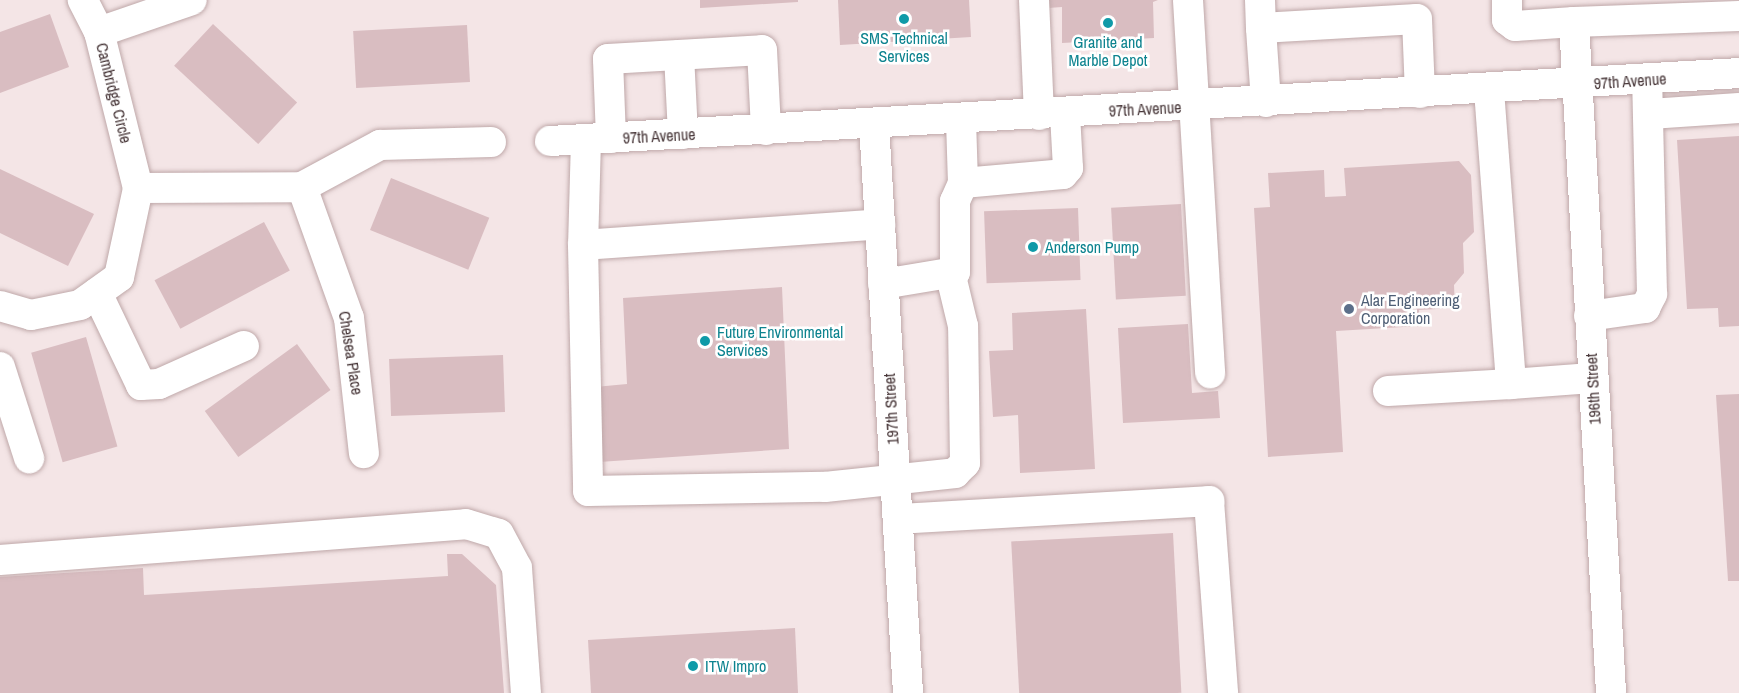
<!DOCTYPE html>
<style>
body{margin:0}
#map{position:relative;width:1739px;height:693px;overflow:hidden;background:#f4e5e6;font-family:"Archivo Narrow",sans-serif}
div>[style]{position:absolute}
.building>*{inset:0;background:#d9bdc1;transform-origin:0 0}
.roads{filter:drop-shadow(0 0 2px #bfa8a9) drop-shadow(0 0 2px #bfa8a9)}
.minor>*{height:30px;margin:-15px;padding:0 15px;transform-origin:15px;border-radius:15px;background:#fff}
.dots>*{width:16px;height:16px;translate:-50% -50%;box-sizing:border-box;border:3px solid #fff;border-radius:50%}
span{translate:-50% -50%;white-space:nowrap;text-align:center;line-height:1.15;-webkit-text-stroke:5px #fff;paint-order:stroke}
.culture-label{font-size:16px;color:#0d838f}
.left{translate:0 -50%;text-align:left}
.street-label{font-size:16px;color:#463537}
.service-label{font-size:16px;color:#4e5e75}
</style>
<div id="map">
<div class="building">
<div style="clip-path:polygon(700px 0,798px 0,798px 2px,700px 8px)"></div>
<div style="clip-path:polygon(838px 0,969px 0,971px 37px,840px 45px)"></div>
<div style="clip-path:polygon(1047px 0,1158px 0,1153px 2px,1154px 38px,1062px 43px,1062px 7px,1048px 8px)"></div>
<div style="clip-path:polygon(50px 14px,69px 67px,0 93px,0 32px)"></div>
<div style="left:213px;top:24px;width:115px;height:57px;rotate:43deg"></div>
<div style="left:467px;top:25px;width:57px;height:114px;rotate:87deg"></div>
<div style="clip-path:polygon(1739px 136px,1739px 326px,1719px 327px,1718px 308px,1687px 309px,1677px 140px)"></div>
<div style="clip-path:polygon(1459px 161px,1471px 175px,1474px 232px,1463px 243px,1464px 273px,1454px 285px,1455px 308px,1419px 310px,1420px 326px,1336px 331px,1343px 452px,1268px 457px,1254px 208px,1270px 207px,1268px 173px,1324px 170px,1325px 197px,1346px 196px,1344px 168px)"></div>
<div style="clip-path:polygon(0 169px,94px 214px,68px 266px,0 233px)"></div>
<div style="left:391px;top:178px;width:106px;height:56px;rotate:22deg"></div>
<div style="left:1181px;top:204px;width:92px;height:70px;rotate:87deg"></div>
<div style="left:1078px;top:208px;width:72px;height:94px;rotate:88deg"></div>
<div style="left:264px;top:222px;width:55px;height:124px;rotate:62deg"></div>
<div style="clip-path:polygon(782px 287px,789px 449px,599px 462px,595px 387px,627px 384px,623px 298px)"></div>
<div style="clip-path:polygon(1086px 309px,1095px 469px,1020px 473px,1018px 415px,993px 417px,989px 351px,1013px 350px,1012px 313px)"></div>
<div style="clip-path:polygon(1188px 324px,1192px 393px,1218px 391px,1220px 418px,1123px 423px,1118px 328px)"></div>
<div style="left:86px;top:337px;width:114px;height:57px;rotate:74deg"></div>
<div style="left:297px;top:344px;width:57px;height:114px;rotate:54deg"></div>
<div style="left:503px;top:355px;width:57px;height:114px;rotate:88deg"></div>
<div style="clip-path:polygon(1739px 394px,1739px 581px,1728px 581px,1716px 395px)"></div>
<div style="left:1173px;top:533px;width:160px;height:162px;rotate:87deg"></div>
<div style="clip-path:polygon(447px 554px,462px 554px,496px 585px,504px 693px,0 693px,0 577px,143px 568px,144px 595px,448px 576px)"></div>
<div style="clip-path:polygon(795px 628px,798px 693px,591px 693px,588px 640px)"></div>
</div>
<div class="roads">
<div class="minor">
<div style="left:1034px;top:0;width:115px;rotate:87.5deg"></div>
<div style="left:1188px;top:0;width:374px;rotate:86.6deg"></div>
<div style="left:1260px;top:0;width:28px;rotate:88deg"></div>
<div style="left:1507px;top:0;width:20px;rotate:90deg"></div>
<div style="left:1507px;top:20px;width:10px;rotate:37deg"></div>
<div style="left:1515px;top:26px;width:59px;rotate:-3.9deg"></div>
<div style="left:1574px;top:22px;width:672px;rotate:86.84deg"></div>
<div style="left:1574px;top:22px;width:165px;rotate:-2.1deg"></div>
<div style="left:99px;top:32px;width:98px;rotate:-19deg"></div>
<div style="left:679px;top:55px;width:79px;rotate:87.1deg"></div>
<div style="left:1489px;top:90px;width:295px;rotate:85.7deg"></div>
<div style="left:1511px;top:384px;width:81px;rotate:-4.2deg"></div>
<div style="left:1266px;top:102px;width:74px;rotate:-93.9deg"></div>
<div style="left:1261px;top:28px;width:156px;rotate:-3.3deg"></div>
<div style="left:1417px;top:19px;width:74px;rotate:87.7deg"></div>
<div style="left:1650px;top:114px;width:89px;rotate:-3.9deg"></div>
<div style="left:961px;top:120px;width:63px;rotate:88.2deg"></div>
<div style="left:874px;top:124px;width:570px;rotate:86.58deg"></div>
<div style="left:611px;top:138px;width:79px;rotate:-92.2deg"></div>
<div style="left:608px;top:59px;width:154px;rotate:-3.3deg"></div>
<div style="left:762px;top:50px;width:80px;rotate:87.1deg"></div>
<div style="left:586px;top:140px;width:105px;rotate:91.6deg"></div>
<div style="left:583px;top:245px;width:298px;rotate:-4deg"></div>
<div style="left:550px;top:141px;width:1191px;rotate:-3.27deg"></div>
<div style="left:302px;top:187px;width:89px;rotate:-28.3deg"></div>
<div style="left:380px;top:145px;width:111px;rotate:-1.5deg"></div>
<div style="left:138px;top:188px;width:164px;rotate:-0.3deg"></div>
<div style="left:302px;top:187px;width:139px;rotate:70.3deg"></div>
<div style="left:349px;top:318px;width:136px;rotate:83.7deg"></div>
<div style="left:583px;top:245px;width:246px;rotate:88.8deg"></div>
<div style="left:588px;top:491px;width:237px;rotate:-1deg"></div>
<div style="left:825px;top:487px;width:131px;rotate:-6.1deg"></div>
<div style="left:955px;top:473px;width:14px;rotate:-45deg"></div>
<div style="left:965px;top:463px;width:137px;rotate:-90.8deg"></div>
<div style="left:963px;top:326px;width:51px;rotate:-103.5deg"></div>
<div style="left:883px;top:284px;width:73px;rotate:-9.5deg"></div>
<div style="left:955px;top:272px;width:71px;rotate:-90deg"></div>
<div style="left:955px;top:201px;width:20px;rotate:-66deg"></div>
<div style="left:963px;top:183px;width:100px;rotate:-5.1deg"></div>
<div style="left:1063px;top:174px;width:8px;rotate:-50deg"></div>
<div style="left:1068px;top:168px;width:54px;rotate:-93.2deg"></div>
<div style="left:97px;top:293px;width:102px;rotate:64.4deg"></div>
<div style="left:141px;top:385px;width:18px;rotate:-3deg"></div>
<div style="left:159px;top:384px;width:93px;rotate:-24.1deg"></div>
<div style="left:0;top:306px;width:32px;rotate:16deg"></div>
<div style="left:31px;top:315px;width:50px;rotate:-11.5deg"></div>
<div style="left:80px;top:305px;width:48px;rotate:-35.7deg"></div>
<div style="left:119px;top:277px;width:91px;rotate:-77.9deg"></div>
<div style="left:138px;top:188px;width:161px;rotate:-104deg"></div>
<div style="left:99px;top:32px;width:36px;rotate:-117deg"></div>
<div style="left:1589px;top:316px;width:57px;rotate:-8.1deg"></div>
<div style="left:1645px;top:308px;width:16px;rotate:-63deg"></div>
<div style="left:1652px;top:294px;width:215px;rotate:-91.3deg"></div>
<div style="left:0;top:367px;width:96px;rotate:72.3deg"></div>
<div style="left:1388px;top:391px;width:123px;rotate:-3.3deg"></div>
<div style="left:898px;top:519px;width:312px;rotate:-3.3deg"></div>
<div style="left:1209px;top:501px;width:193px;rotate:85.8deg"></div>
<div style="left:0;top:560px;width:467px;rotate:-4.4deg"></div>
<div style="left:466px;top:524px;width:34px;rotate:17deg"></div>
<div style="left:499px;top:534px;width:38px;rotate:62deg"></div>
<div style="left:517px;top:568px;width:125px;rotate:85.9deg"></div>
</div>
</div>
<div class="dots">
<div style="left:904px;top:19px;background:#0f9aa8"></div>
<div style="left:1108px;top:23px;background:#0f9aa8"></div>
<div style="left:1033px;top:247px;background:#0f9aa8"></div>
<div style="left:1349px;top:309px;background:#5c6f8a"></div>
<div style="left:705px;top:341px;background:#0f9aa8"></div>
<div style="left:693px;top:666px;background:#0f9aa8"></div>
</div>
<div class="culture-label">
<span style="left:904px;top:47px">SMS Technical<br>Services</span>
<span style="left:1108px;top:51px">Granite and<br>Marble Depot</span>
<span class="left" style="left:1045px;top:247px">Anderson Pump</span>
<span class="left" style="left:717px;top:341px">Future Environmental<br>Services</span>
<span class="left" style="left:705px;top:666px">ITW Impro</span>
</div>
<div class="street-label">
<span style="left:1630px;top:81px;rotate:-4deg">97th Avenue</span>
<span style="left:114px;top:93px;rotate:76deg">Cambridge Circle</span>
<span style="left:1145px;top:109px;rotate:-3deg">97th Avenue</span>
<span style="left:659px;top:136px;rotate:-3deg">97th Avenue</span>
<span style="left:351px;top:353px;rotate:81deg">Chelsea Place</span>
<span style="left:1593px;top:389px;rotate:-93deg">196th Street</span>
<span style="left:891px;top:409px;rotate:-93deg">197th Street</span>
</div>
<div class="service-label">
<span class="left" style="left:1361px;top:309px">Alar Engineering<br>Corporation</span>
</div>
</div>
